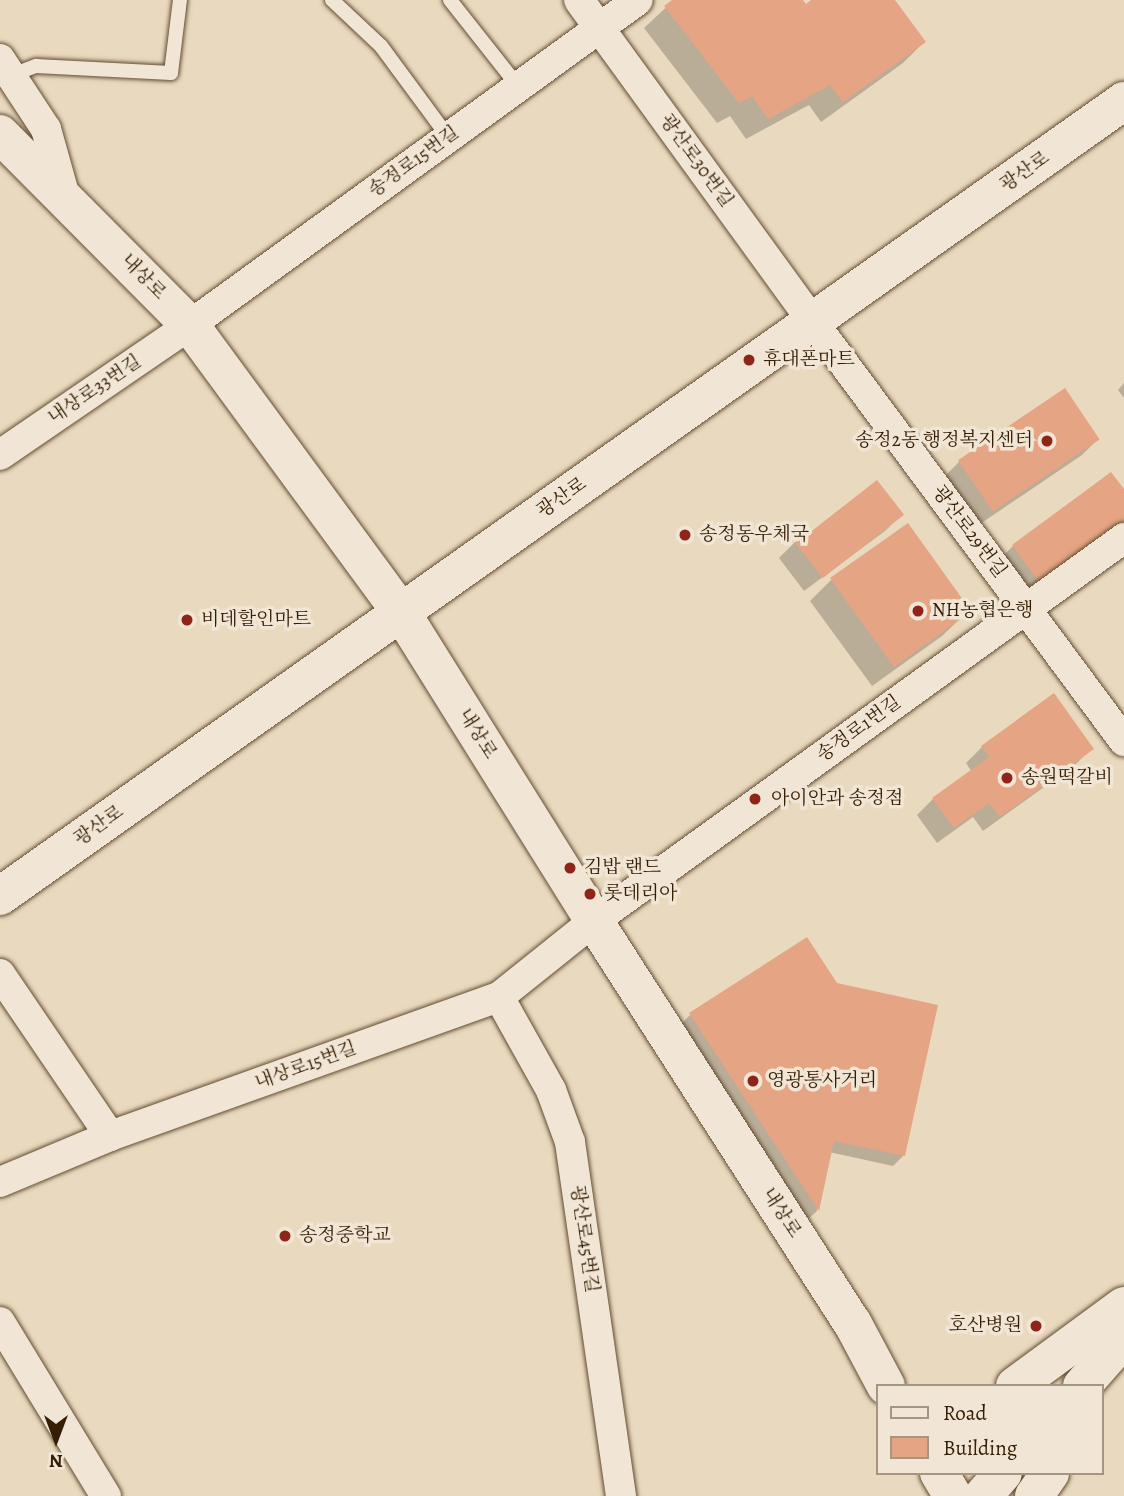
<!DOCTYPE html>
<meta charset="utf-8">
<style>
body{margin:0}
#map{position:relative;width:1124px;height:1496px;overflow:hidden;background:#e9d9be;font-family:Alegreya,"Noto Serif KR",serif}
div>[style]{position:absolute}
.shadow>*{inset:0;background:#0003}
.building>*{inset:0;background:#e5a584;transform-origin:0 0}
.roads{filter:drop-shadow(0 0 2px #624d32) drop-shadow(0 0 2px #624d32)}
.lane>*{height:14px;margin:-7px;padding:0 7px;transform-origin:7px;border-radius:7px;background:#f1e6d5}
.street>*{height:30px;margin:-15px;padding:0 15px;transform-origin:15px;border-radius:15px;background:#f1e6d5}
.secondary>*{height:38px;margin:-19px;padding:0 19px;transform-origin:19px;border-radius:19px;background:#f1e6d5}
.dots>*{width:19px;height:19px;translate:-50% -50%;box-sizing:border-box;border:4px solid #f1e6d5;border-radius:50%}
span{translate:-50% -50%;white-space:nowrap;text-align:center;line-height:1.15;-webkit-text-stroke:7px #f1e6d5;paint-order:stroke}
.street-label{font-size:19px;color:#351e03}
.poi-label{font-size:19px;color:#351e03}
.left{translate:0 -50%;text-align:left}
.right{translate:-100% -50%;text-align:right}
.legend{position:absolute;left:876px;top:1384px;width:228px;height:91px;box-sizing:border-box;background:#f1e6d5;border:2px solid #a69681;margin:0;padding:9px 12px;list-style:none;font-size:21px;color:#351e03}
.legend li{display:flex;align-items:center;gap:14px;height:35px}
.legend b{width:35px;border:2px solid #a69681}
.north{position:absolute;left:21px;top:1405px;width:70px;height:70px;-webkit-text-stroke:5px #f1e6d5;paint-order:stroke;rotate:180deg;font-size:19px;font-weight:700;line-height:28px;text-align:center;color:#351e03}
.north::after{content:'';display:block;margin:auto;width:24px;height:32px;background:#351e03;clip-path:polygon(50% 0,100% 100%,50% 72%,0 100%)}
</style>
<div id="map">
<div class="shadow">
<div style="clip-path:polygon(674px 0,801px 0,806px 6px,814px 0,893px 0,924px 42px,903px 63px,821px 122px,809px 105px,746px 139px,730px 116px,717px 123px,644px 28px)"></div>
<div style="clip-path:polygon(1124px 383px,1124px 398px,1118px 390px)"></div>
<div style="clip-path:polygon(1064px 390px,1098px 439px,1082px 455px,977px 526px,943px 478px,959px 462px)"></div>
<div style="clip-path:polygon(1124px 492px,1124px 523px,1023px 597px,997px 562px,1013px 546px)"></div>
<div style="clip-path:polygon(901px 515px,885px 531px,804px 591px,779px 558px,795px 542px)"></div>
<div style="clip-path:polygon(908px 525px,964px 615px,942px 636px,872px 686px,810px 601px,831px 580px)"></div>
<div style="clip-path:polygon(1054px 696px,1092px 748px,1076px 764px,983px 831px,973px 817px,937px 843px,917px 815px,933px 799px,972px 772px,966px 763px,982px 747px)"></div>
<div style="clip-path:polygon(690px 1015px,904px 1155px,893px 1166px,829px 1152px,817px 1211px,807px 1220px,680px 1025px)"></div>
</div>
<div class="building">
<div style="clip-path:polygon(672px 0,803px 0,806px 4px,811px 0,895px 0,926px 42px,843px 102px,830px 85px,768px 119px,752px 96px,739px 103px,664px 6px)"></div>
<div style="left:1065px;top:388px;width:62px;height:129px;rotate:56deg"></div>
<div style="clip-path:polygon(1111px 472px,1124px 489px,1124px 521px,1039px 582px,1012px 545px)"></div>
<div style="left:877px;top:480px;width:44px;height:103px;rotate:52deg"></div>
<div style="clip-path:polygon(908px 523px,966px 604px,966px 615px,894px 667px,830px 578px)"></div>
<div style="clip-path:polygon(1054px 693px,1094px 749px,1000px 817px,989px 803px,954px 828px,932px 798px,989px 757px,981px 746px)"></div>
<div style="clip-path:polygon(807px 937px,837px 983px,938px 1005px,905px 1156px,834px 1141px,819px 1211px,689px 1013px)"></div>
</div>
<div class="roads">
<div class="lane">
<div style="left:332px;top:0;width:67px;rotate:43.2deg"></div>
<div style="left:381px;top:46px;width:113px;rotate:53.6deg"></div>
<div style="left:450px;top:0;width:110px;rotate:51.7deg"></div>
<div style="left:12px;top:75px;width:26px;rotate:-21deg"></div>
<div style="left:36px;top:66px;width:135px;rotate:3deg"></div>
<div style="left:171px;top:73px;width:74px;rotate:-83deg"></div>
</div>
<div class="street">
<div style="left:579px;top:0;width:398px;rotate:54deg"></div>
<div style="left:813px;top:322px;width:522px;rotate:53.42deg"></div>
<div style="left:0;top:59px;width:84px;rotate:56.7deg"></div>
<div style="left:46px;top:129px;width:71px;rotate:74.4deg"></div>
<div style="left:0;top:455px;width:230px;rotate:-34.4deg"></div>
<div style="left:190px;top:325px;width:553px;rotate:-35.96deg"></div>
<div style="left:0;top:974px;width:196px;rotate:55.8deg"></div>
<div style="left:499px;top:997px;width:107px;rotate:60.8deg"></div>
<div style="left:551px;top:1090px;width:55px;rotate:69.9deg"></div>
<div style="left:570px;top:1142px;width:358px;rotate:81.8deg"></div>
<div style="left:0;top:1182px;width:119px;rotate:-22.7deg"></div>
<div style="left:110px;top:1136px;width:413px;rotate:-19.7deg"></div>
<div style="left:499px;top:997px;width:122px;rotate:-38.7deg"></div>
<div style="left:594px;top:921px;width:654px;rotate:-35.85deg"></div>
<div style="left:0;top:1322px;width:204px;rotate:58.7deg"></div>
</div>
<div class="secondary">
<div style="left:0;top:134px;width:269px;rotate:45.2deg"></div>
<div style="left:190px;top:325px;width:356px;rotate:53.7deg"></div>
<div style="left:401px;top:612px;width:364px;rotate:58deg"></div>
<div style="left:594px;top:921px;width:479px;rotate:57.3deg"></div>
<div style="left:853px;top:1324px;width:70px;rotate:62deg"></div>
<div style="left:0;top:896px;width:1377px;rotate:-35.27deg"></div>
<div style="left:1015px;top:1386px;width:135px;rotate:-36.3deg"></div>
<div style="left:1082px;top:1386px;width:64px;rotate:-48.8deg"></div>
<div style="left:939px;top:1473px;width:27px;rotate:59deg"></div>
<div style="left:983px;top:1496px;width:30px;rotate:-49deg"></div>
<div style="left:1034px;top:1496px;width:28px;rotate:-55deg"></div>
</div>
</div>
<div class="dots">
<div style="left:749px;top:360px;background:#8f2418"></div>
<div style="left:1047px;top:441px;background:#8f2418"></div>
<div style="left:685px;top:535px;background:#8f2418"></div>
<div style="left:918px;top:611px;background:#8f2418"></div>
<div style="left:187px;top:620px;background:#8f2418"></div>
<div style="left:1007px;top:778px;background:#8f2418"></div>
<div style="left:755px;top:799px;background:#8f2418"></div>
<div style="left:570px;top:868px;background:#8f2418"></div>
<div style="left:590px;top:894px;background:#8f2418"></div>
<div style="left:753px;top:1081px;background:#8f2418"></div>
<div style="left:285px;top:1236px;background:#8f2418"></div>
<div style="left:1036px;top:1326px;background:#8f2418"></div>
</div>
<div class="street-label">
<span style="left:696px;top:161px;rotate:54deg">광산로30번길</span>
<span style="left:414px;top:162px;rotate:-36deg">송정로15번길</span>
<span style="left:1025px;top:172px;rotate:-35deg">광산로</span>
<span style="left:143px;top:277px;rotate:46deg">내상로</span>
<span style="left:95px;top:390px;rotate:-34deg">내상로33번길</span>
<span style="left:562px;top:498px;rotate:-35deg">광산로</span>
<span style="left:969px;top:532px;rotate:53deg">광산로29번길</span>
<span style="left:859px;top:729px;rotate:-36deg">송정로1번길</span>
<span style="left:477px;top:734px;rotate:58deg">내상로</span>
<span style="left:99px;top:826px;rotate:-35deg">광산로</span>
<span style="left:306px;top:1066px;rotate:-20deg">내상로15번길</span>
<span style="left:781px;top:1213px;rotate:57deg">내상로</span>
<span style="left:584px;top:1239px;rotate:82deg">광산로45번길</span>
</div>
<div class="poi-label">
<span class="left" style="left:763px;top:360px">휴대폰마트</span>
<span class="right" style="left:1033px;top:441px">송정2동 행정복지센터</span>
<span class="left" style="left:699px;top:535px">송정동우체국</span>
<span class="left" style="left:932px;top:611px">NH농협은행</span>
<span class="left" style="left:201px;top:620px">비데할인마트</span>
<span class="left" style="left:1021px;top:778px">송원떡갈비</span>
<span class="left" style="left:771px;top:799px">아이안과 송정점</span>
<span class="left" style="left:584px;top:868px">김밥 랜드</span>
<span class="left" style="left:604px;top:894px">롯데리아</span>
<span class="left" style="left:767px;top:1081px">영광통사거리</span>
<span class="left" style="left:299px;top:1236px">송정중학교</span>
<span class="right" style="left:1022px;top:1326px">호산병원</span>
</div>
<ul class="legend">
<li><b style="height:9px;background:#f1e6d5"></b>Road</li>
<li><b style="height:19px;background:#e5a584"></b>Building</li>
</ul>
<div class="north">N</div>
</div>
